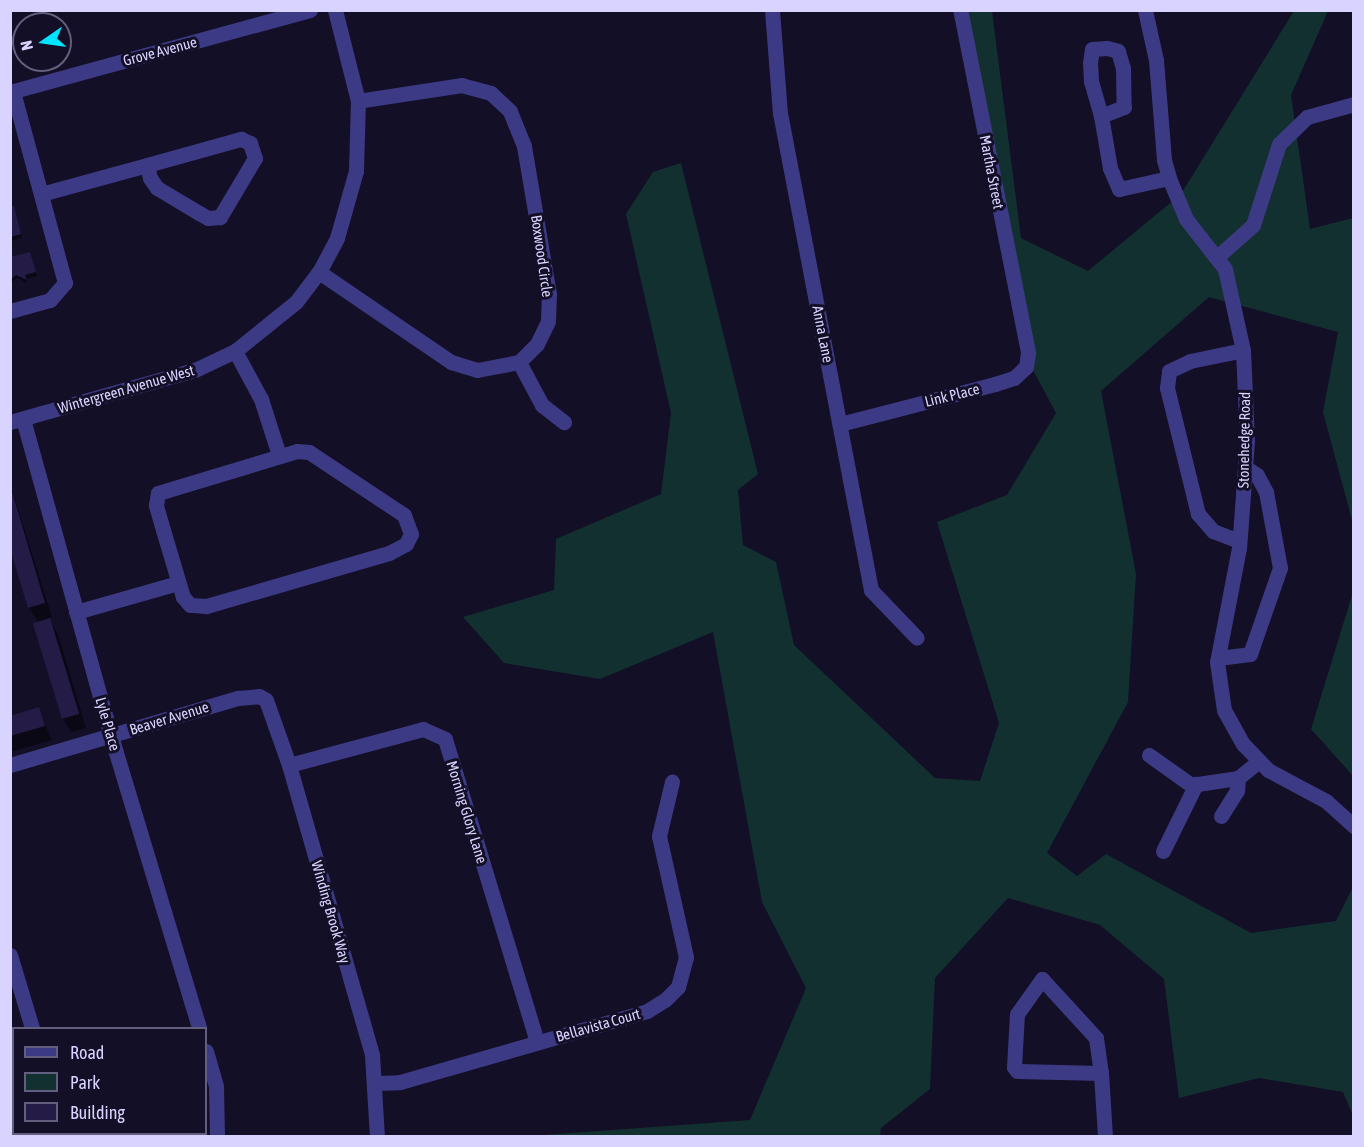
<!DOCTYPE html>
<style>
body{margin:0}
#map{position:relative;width:1364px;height:1147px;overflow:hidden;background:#130f26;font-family:"Asap Condensed",sans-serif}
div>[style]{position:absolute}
.green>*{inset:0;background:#12302f}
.shadow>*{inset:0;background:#0007}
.building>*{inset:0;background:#241b47;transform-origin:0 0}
.minor>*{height:15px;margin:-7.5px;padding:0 7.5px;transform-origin:7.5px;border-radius:7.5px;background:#3d3a85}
span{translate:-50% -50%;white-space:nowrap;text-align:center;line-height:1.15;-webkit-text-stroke:6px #130f26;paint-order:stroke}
.street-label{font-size:15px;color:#d9d4ff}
.frame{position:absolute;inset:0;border:12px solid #d9d4ff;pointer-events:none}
.legend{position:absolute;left:12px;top:1027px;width:195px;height:108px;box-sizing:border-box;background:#130f26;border:2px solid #625e7d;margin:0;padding:8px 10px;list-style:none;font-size:18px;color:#d9d4ff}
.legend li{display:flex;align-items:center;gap:12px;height:30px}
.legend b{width:30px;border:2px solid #625e7d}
.north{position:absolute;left:12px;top:12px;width:60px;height:60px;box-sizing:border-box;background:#130f26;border:2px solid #625e7d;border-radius:50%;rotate:257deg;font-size:16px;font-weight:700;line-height:24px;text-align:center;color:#d9d4ff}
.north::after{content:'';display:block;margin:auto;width:21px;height:27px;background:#00e5ff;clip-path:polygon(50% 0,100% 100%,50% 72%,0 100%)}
</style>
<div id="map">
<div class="green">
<div style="clip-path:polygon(961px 11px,992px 11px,1021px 238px,1088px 271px,1181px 194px,1294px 11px,1328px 11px,1291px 95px,1310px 229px,1353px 218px,1353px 524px,1323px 412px,1338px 332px,1209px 297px,1101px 391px,1136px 574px,1128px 702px,1047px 853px,1077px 876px,1106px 854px,1251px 933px,1336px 921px,1353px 887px,1353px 1116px,1343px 1092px,1259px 1078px,1179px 1098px,1164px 979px,1100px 925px,1008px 898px,935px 978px,930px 1089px,881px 1128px,880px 1136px,529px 1136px,750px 1120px,806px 988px,762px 902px,713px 632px,600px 679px,504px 663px,463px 617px,554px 590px,556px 539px,661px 494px,671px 413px,626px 214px,653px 172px,681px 163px,758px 474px,738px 490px,743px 545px,776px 562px,794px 645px,935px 778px,980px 781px,999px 723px,937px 522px,1007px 495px,1056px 413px,1020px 346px)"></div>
<div style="clip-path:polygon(1353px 592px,1353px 776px,1311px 729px)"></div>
</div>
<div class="shadow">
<div style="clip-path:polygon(10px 209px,15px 212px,22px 238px,10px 241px)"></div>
<div style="clip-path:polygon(29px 253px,37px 276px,27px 279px,26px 283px,18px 278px,10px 283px,10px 257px)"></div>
<div style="clip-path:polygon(10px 483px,52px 617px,48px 618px,58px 634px,86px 728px,71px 732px,63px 719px,35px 625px,39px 624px,29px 608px,10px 544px)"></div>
<div style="clip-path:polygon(38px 709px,52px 740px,10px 752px,10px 717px)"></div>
</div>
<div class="building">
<div style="clip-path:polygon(14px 206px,21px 234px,10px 237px,10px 207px)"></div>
<div style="clip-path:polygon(30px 252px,36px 272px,25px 275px,27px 280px,16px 275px,10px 280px,10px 257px)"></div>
<div style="clip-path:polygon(11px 488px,45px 603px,28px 608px,10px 549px)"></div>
<div style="left:50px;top:618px;width:100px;height:18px;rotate:73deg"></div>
<div style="clip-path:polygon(39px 707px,45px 726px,10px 736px,10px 716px)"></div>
</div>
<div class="minor">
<div style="left:772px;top:10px;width:103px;rotate:85.6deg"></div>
<div style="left:780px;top:113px;width:486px;rotate:79.2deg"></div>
<div style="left:871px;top:590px;width:66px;rotate:46.2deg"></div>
<div style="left:1145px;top:10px;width:51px;rotate:77.6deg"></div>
<div style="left:1156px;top:60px;width:100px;rotate:85.4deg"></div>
<div style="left:1164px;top:160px;width:19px;rotate:74deg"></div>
<div style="left:1169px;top:178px;width:44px;rotate:67.5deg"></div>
<div style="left:1186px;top:219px;width:63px;rotate:52deg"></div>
<div style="left:1225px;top:269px;width:83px;rotate:77.5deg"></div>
<div style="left:1243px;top:350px;width:90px;rotate:87.5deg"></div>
<div style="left:1247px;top:440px;width:108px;rotate:94.2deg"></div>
<div style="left:1239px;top:548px;width:116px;rotate:100.9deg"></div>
<div style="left:1217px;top:662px;width:49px;rotate:81.7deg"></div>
<div style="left:1224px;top:710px;width:39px;rotate:61deg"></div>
<div style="left:1243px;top:744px;width:36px;rotate:46deg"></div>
<div style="left:1268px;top:770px;width:66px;rotate:28.1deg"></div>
<div style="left:1326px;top:801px;width:38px;rotate:42deg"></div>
<div style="left:1107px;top:48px;width:11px;rotate:15deg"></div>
<div style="left:1118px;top:51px;width:18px;rotate:74deg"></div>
<div style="left:1123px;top:68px;width:39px;rotate:89deg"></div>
<div style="left:1124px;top:107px;width:25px;rotate:159deg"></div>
<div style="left:1101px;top:116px;width:36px;rotate:-106deg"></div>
<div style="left:1091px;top:81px;width:18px;rotate:-93deg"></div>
<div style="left:1090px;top:63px;width:14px;rotate:-82deg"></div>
<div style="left:1092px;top:49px;width:15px;rotate:-4deg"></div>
<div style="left:10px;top:92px;width:311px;rotate:-15.3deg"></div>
<div style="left:1101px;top:116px;width:53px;rotate:80.2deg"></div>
<div style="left:1110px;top:168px;width:23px;rotate:67deg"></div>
<div style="left:1119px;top:189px;width:51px;rotate:-12.4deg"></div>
<div style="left:241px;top:139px;width:10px;rotate:24deg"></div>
<div style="left:250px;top:143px;width:16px;rotate:72deg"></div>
<div style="left:255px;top:158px;width:69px;rotate:120.7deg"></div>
<div style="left:220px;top:217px;width:12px;rotate:175deg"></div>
<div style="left:208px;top:218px;width:10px;rotate:-151deg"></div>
<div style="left:199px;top:213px;width:49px;rotate:-149.2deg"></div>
<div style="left:157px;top:188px;width:12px;rotate:-125deg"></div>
<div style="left:150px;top:178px;width:13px;rotate:-103deg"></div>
<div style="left:147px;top:165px;width:98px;rotate:-15.5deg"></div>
<div style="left:41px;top:194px;width:110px;rotate:-15.3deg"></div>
<div style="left:1217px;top:257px;width:48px;rotate:-41.6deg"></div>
<div style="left:1253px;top:225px;width:85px;rotate:-72.2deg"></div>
<div style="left:1279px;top:144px;width:39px;rotate:-44deg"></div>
<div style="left:1307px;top:117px;width:49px;rotate:-15.5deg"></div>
<div style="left:319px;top:272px;width:160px;rotate:34.3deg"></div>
<div style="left:451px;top:362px;width:27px;rotate:17deg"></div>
<div style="left:477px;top:370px;width:43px;rotate:-10.8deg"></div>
<div style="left:519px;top:362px;width:25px;rotate:-45deg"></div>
<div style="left:537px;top:344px;width:25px;rotate:-64deg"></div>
<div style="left:548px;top:321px;width:27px;rotate:-88deg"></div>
<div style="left:549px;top:294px;width:150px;rotate:-99.6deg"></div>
<div style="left:524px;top:146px;width:38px;rotate:-112deg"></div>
<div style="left:510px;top:111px;width:26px;rotate:-137deg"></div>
<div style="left:491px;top:93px;width:30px;rotate:-165deg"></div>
<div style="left:462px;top:85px;width:105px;rotate:171.3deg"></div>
<div style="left:10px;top:311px;width:41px;rotate:-15.4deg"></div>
<div style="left:50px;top:300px;width:23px;rotate:-49deg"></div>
<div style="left:65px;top:283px;width:199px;rotate:-105.2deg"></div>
<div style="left:235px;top:351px;width:55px;rotate:61.6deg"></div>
<div style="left:261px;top:399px;width:59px;rotate:72.2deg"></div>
<div style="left:519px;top:362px;width:49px;rotate:61.9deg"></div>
<div style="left:542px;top:405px;width:28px;rotate:38deg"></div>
<div style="left:23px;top:419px;width:329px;rotate:74.5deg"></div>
<div style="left:111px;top:736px;width:305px;rotate:73.2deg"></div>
<div style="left:10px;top:422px;width:194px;rotate:-15.8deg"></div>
<div style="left:197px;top:369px;width:42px;rotate:-25.3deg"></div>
<div style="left:235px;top:351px;width:78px;rotate:-38.8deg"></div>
<div style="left:296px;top:302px;width:38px;rotate:-53deg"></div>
<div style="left:319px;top:272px;width:38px;rotate:-62deg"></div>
<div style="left:337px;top:238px;width:70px;rotate:-74.2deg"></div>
<div style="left:356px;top:171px;width:70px;rotate:-88.4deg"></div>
<div style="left:358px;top:101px;width:94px;rotate:-104.2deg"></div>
<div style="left:840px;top:424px;width:160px;rotate:-14.5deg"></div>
<div style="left:995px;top:384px;width:20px;rotate:-18deg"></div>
<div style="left:1014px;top:378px;width:16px;rotate:-43deg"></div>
<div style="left:1026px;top:367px;width:15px;rotate:-82deg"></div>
<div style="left:1028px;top:352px;width:349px;rotate:-101.2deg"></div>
<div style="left:297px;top:451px;width:12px;rotate:5deg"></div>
<div style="left:309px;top:452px;width:114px;rotate:33.6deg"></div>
<div style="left:404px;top:515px;width:20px;rotate:70deg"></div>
<div style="left:411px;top:534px;width:11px;rotate:117deg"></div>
<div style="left:406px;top:544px;width:19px;rotate:152deg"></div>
<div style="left:389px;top:553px;width:191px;rotate:163.8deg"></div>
<div style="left:206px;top:606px;width:16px;rotate:-176deg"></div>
<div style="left:190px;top:605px;width:11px;rotate:-131deg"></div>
<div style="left:183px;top:597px;width:70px;rotate:-106.6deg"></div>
<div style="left:163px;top:530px;width:26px;rotate:-106deg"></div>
<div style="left:156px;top:505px;width:12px;rotate:-81deg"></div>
<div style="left:158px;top:493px;width:145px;rotate:-16.8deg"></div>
<div style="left:1239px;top:541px;width:28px;rotate:-159deg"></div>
<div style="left:1213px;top:531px;width:23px;rotate:-131deg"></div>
<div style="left:1198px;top:514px;width:130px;rotate:-103.8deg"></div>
<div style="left:1167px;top:388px;width:17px;rotate:-83deg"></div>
<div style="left:1169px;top:371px;width:23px;rotate:-25deg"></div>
<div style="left:1190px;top:361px;width:54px;rotate:-11.7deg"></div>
<div style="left:76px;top:612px;width:106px;rotate:-15.9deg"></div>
<div style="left:1218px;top:658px;width:32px;rotate:-7deg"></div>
<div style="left:1250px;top:654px;width:91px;rotate:-70.8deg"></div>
<div style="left:1280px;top:568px;width:77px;rotate:-100.4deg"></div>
<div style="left:1266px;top:492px;width:19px;rotate:-118deg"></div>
<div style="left:1257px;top:475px;width:14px;rotate:-146deg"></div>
<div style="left:1149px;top:755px;width:52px;rotate:35.5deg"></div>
<div style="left:1191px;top:785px;width:48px;rotate:-8.5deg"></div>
<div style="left:10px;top:765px;width:238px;rotate:-16.4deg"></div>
<div style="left:238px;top:698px;width:21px;rotate:-5deg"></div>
<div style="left:259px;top:696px;width:8px;rotate:30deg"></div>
<div style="left:266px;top:700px;width:69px;rotate:70.5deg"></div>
<div style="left:289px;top:765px;width:302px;rotate:74deg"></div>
<div style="left:372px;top:1055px;width:81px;rotate:86.5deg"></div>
<div style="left:289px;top:765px;width:139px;rotate:-15deg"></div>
<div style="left:423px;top:729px;width:24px;rotate:24deg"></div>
<div style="left:445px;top:739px;width:317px;rotate:73.1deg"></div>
<div style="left:1221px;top:816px;width:31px;rotate:-58deg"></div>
<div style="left:1237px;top:790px;width:12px;rotate:-85deg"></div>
<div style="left:1238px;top:778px;width:27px;rotate:-39deg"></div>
<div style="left:1163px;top:851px;width:75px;rotate:-63.8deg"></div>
<div style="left:10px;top:955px;width:76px;rotate:73.2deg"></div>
<div style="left:1042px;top:979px;width:80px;rotate:47.5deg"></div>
<div style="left:1096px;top:1038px;width:35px;rotate:82deg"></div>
<div style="left:1101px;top:1073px;width:84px;rotate:-178.6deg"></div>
<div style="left:1017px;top:1071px;width:5px;rotate:-127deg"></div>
<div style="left:1014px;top:1067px;width:53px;rotate:-86.8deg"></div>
<div style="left:1017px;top:1014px;width:43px;rotate:-54.5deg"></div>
<div style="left:206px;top:1051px;width:37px;rotate:74deg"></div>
<div style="left:216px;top:1087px;width:49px;rotate:88.8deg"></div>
<div style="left:1101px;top:1073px;width:63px;rotate:86.4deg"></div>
<div style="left:376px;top:1083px;width:24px;rotate:-2deg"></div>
<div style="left:400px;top:1082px;width:257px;rotate:-16deg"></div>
<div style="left:647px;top:1011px;width:22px;rotate:-32deg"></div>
<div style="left:666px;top:999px;width:17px;rotate:-45deg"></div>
<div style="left:678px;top:987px;width:31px;rotate:-75deg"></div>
<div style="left:686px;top:957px;width:124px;rotate:-102.6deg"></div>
<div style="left:659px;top:836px;width:56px;rotate:-76.5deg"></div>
<div style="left:56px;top:1136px;width:2px;rotate:-90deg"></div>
</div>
<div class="street-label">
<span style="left:160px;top:51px;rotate:-15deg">Grove Avenue</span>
<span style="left:992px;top:172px;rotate:79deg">Martha Street</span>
<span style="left:542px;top:256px;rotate:82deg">Boxwood Circle</span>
<span style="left:823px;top:334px;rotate:79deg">Anna Lane</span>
<span style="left:126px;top:389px;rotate:-16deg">Wintergreen Avenue West</span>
<span style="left:952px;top:395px;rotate:-14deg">Link Place</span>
<span style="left:1244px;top:440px;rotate:-89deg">Stonehedge Road</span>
<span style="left:169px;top:718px;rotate:-17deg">Beaver Avenue</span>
<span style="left:108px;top:724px;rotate:74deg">Lyle Place</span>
<span style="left:467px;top:812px;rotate:73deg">Morning Glory Lane</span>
<span style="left:331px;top:912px;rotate:74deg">Winding Brook Way</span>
<span style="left:598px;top:1025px;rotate:-16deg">Bellavista Court</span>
</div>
<div class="frame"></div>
<ul class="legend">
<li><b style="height:8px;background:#3d3a85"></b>Road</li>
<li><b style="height:16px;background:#12302f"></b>Park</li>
<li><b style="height:16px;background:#241b47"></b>Building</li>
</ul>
<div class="north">N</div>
</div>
